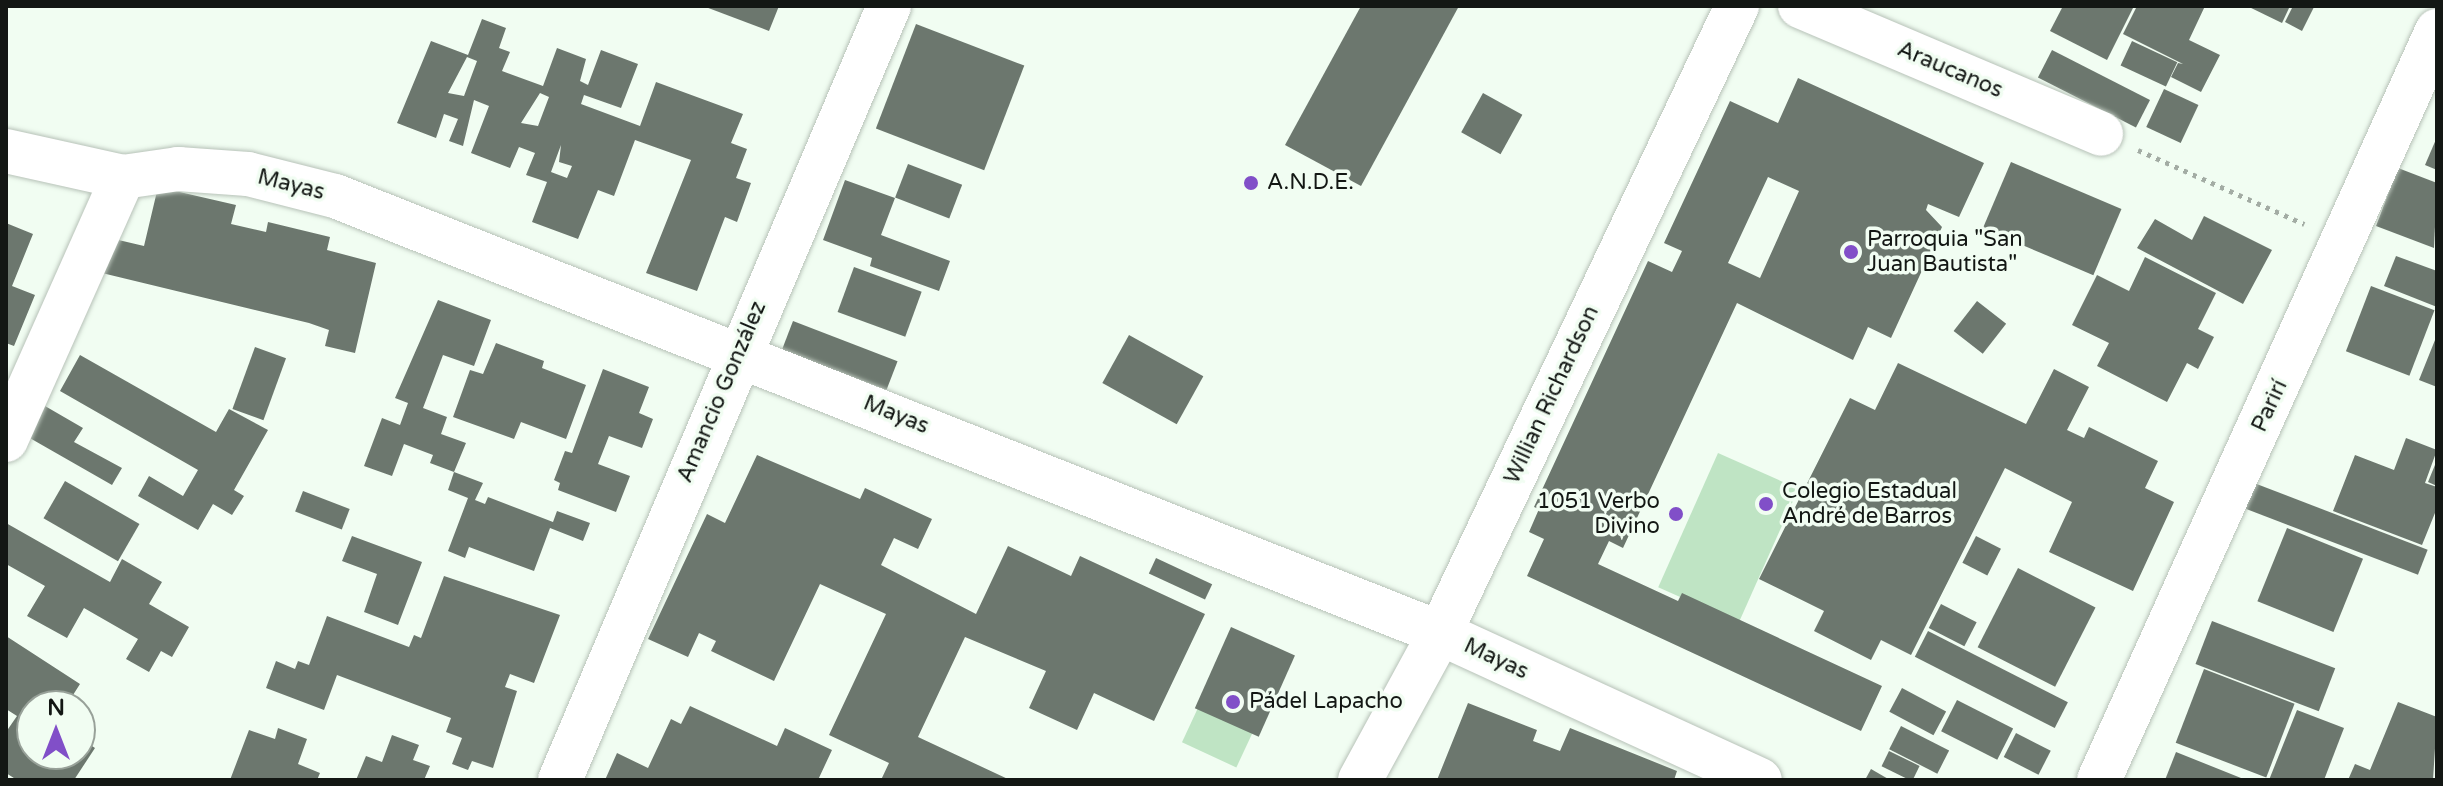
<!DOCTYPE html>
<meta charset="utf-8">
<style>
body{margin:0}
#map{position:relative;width:2443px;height:786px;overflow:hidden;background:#f1fdf2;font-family:"Varela Round",sans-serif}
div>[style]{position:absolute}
.green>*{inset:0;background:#bfe4c4;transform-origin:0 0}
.building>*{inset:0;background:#6c776e;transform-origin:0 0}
.path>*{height:5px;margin-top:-2.5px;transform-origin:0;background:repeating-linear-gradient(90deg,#a3aca4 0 4px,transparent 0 10px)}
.roads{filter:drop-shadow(0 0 2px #b7c2b8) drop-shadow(0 0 2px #b7c2b8)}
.minor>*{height:44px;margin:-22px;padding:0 22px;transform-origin:22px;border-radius:22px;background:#fff}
.dots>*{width:22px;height:22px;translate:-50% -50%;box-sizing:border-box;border:4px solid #f1fdf2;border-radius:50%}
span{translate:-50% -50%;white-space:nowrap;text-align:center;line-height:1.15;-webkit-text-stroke:7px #f1fdf2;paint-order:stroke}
.street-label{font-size:22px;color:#131714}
.poi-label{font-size:22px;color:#131714}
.left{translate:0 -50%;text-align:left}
.right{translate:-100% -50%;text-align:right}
.frame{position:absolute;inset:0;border:8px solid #131714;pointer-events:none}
.north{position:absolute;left:16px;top:690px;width:80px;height:80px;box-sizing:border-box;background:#f1fdf2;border:2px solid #98a199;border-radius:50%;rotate:0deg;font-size:22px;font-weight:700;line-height:32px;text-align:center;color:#131714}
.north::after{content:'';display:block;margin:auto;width:28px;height:36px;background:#814fc8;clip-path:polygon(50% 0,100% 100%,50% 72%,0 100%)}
</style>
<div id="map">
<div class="green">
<div style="left:1718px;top:453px;width:88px;height:147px;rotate:24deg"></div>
<div style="left:1231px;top:637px;width:60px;height:116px;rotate:25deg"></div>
</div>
<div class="building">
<div style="clip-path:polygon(703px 6px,779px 6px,769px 31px)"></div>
<div style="clip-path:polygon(1361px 6px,1459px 6px,1361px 186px,1285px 145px)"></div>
<div style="clip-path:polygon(2063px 6px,2134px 6px,2107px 60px,2050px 31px)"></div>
<div style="clip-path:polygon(2137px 6px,2205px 6px,2189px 40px,2220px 55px,2201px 92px,2171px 77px,2178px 63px,2183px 64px,2123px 34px)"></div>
<div style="clip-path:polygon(2247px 6px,2290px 6px,2282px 23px)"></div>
<div style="clip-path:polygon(2293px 6px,2314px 7px,2302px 31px,2285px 22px)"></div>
<div style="clip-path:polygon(evenodd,482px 19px,506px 28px,499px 48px,510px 52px,502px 71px,543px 86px,557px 48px,586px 59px,580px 81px,588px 85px,601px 50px,638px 64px,621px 108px,584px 95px,581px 104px,640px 126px,656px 82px,743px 114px,731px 143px,747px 149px,736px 178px,751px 183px,737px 222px,725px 217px,697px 291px,646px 273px,691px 160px,635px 140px,614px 196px,598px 190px,578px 239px,532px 222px,547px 182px,526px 175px,535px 153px,519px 147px,510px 168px,471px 153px,489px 106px,474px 100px,463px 146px,449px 141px,458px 119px,444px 114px,436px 138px,397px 123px,431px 41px,468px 55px,482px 19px,467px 57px,477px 61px,464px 96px,448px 93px,467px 57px,482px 19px,540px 93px,549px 97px,538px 126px,521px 123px,540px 93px,482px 19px,561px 145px,559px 162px,572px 166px,567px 178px,551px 172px,561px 145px)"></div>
<div style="left:916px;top:24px;width:116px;height:112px;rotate:21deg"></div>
<div style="left:2132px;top:41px;width:50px;height:27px;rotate:25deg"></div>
<div style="left:2052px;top:50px;width:110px;height:31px;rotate:27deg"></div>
<div style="clip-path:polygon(evenodd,1798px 78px,1984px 163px,1959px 217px,1928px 204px,1926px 210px,1942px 227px,1891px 338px,1868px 327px,1853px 360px,1737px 303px,1623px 548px,1609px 541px,1598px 564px,1678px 601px,1682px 593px,1882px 686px,1861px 731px,1527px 576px,1544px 539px,1529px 532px,1539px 509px,1534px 507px,1648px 261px,1672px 272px,1682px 251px,1664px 243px,1730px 101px,1778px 123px,1798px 78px,1768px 177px,1799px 191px,1760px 278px,1728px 263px,1768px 177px)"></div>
<div style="left:2164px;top:89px;width:38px;height:42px;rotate:25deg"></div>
<div style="left:1483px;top:93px;width:45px;height:45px;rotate:29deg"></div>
<div style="clip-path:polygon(2437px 137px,2437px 170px,2425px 165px)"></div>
<div style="left:2011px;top:162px;width:120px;height:72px;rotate:23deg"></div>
<div style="left:908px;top:164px;width:58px;height:36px;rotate:21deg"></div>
<div style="clip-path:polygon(2398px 168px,2437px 183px,2434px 248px,2376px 226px)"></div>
<div style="clip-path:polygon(845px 180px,895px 198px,881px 235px,950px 261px,939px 291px,870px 266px,872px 258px,823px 240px)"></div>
<div style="clip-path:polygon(158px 187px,236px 205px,231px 224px,266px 232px,268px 222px,330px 237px,327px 250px,376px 263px,355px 353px,325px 346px,329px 330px,309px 323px,102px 273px,110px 238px,144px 246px)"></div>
<div style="clip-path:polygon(2204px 216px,2272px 250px,2243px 304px,2137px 248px,2155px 219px,2192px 240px)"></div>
<div style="clip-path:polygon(6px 223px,33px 234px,12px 286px,35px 295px,14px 346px,6px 343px)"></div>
<div style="clip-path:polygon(2396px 256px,2437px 271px,2437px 307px,2384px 286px)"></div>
<div style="clip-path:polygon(2145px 257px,2216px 293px,2198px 329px,2214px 337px,2198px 369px,2187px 363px,2167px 402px,2097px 366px,2109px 343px,2072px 325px,2097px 275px,2129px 291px)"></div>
<div style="left:854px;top:267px;width:72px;height:48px;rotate:20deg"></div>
<div style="left:2371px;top:286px;width:68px;height:70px;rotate:21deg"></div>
<div style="clip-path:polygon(438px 300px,491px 320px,474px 366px,443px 355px,423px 408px,447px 417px,441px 434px,466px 443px,454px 472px,430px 463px,433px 455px,404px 444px,392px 476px,364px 466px,382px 418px,400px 425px,408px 403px,395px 398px)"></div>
<div style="left:1977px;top:301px;width:37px;height:38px;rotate:38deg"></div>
<div style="left:793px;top:321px;width:112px;height:31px;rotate:21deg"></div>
<div style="left:1129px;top:335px;width:85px;height:55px;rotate:29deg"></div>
<div style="clip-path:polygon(2437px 335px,2437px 387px,2419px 380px)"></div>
<div style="clip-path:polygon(496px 343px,544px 361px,542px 368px,586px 385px,566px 439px,521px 422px,514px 439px,453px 417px,470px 370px,483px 374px)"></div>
<div style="left:255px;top:347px;width:33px;height:66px;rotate:20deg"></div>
<div style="clip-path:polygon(80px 355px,216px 432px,229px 409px,268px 430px,234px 490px,244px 496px,232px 515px,213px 504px,198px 530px,138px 496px,149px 476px,183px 496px,198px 470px,60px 391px)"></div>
<div style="clip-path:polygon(1898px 363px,2026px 424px,2054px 369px,2089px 387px,2067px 430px,2084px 438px,2089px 427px,2158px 461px,2145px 488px,2174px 502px,2133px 591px,2049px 552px,2072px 502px,2005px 468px,1911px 655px,1881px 640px,1871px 660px,1814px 631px,1824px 611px,1759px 579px,1850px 398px,1875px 410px)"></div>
<div style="clip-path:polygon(603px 369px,649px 387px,639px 413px,653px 419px,642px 448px,609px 436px,598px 464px,630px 476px,616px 512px,558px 490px,560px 483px,554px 480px,565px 451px,572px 453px)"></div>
<div style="clip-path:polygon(45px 406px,83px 428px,74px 442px,122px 468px,112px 485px,28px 437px)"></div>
<div style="clip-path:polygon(2406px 438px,2437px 450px,2425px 483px,2437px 487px,2437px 508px,2422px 545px,2333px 511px,2355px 455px,2394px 470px)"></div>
<div style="clip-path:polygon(757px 455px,860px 499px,865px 488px,932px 519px,918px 549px,894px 538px,881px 565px,976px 614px,1008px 546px,1071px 576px,1080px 556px,1205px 614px,1154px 721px,1094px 693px,1077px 730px,1029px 708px,1046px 671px,965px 637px,918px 737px,1010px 780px,881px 780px,889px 763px,829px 735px,886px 614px,820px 584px,774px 681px,711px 651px,716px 641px,699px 633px,688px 657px,648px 639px,707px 514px,725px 523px)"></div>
<div style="clip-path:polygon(2437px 460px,2437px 486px,2428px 482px)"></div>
<div style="clip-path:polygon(454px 472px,483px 483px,475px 500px,485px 504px,488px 497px,553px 522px,557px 511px,590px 523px,583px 541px,550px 528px,534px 571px,469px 547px,465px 558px,448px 551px,468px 498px,448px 490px)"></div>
<div style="left:65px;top:481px;width:86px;height:43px;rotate:30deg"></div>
<div style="left:2254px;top:483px;width:186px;height:27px;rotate:21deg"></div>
<div style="left:303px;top:491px;width:50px;height:22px;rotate:21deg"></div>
<div style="clip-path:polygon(6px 523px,110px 582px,122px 559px,162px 582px,149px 604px,189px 627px,172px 657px,161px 651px,149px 672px,126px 659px,138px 639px,84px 608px,67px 638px,27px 616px,45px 586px,6px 564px)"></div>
<div style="left:2287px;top:528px;width:82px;height:79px;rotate:22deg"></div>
<div style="clip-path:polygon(352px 536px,422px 562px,398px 625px,364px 612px,377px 574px,342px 561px)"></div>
<div style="left:1976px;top:536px;width:28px;height:30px;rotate:27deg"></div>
<div style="left:1156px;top:558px;width:62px;height:17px;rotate:25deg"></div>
<div style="left:2018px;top:568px;width:87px;height:89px;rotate:27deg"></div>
<div style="clip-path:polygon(444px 576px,560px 615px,534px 683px,510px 674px,505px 687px,517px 691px,493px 768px,472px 761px,468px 770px,452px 764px,462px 738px,446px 732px,451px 718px,337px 675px,324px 710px,266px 688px,276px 661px,295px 669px,298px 661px,309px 665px,327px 616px,409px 647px,414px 635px,421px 638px)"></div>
<div style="left:1941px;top:604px;width:40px;height:27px;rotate:27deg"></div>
<div style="left:2212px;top:621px;width:132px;height:46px;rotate:21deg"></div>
<div style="left:1231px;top:627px;width:70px;height:89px;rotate:24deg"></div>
<div style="left:1928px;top:631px;width:157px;height:29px;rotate:27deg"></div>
<div style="clip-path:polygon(6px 636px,80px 684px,66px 706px,32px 706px,32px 754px,80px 754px,80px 738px,95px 748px,74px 780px,17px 780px,6px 773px,6px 732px,17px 716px,6px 709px)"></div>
<div style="left:2204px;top:669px;width:97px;height:79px;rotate:21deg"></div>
<div style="left:1902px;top:688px;width:50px;height:27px;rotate:28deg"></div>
<div style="left:1957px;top:700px;width:63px;height:35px;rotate:27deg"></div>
<div style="clip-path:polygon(2398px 702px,2437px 717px,2433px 780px,2348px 780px,2355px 764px,2370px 770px)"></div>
<div style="clip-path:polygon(1468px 703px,1537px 730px,1533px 741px,1560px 751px,1570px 728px,1677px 771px,1674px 780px,1437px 780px)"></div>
<div style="clip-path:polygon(690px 706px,777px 746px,785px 728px,832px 750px,818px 780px,605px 780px,617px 753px,648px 768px,671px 719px,681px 724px)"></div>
<div style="clip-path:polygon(2297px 710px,2344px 728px,2324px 780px,2269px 780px)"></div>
<div style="left:1901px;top:726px;width:54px;height:26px;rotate:27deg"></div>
<div style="clip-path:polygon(278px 728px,307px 739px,298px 764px,320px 773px,317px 780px,230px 780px,249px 730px,275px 739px)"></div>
<div style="left:2016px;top:733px;width:39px;height:27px;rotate:27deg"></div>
<div style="clip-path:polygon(392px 735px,419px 745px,413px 760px,430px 766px,424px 780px,356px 780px,366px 756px,382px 762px)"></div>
<div style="left:1889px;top:751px;width:34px;height:17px;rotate:26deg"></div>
<div style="clip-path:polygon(2176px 752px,2246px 780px,2165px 780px)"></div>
<div style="clip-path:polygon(1871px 769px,1890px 780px,1865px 780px)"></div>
</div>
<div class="path">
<div style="left:2138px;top:150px;width:182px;rotate:24deg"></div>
</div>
<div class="roads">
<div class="minor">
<div style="left:1800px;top:6px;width:327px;rotate:23deg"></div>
<div style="left:6px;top:151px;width:120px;rotate:12.5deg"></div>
<div style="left:123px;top:177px;width:56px;rotate:-8.3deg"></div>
<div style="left:178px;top:169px;width:70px;rotate:4.1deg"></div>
<div style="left:248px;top:174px;width:90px;rotate:14.2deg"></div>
<div style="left:335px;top:196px;width:1188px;rotate:21.58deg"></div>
<div style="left:1440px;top:633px;width:352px;rotate:24.7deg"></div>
<div style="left:6px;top:440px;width:288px;rotate:-66deg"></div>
<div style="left:560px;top:780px;width:841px;rotate:-66.97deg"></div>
<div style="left:1360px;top:780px;width:167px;rotate:-61.4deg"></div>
<div style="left:1440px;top:633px;width:694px;rotate:-64.65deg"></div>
<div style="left:2099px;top:780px;width:822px;rotate:-65.71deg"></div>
</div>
</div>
<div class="dots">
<div style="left:1251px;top:183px;background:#814fc8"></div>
<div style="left:1851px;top:252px;background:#814fc8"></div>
<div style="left:1766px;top:504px;background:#814fc8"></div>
<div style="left:1676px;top:514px;background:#814fc8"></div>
<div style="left:1233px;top:702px;background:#814fc8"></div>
</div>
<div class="street-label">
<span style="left:1950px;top:70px;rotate:23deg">Araucanos</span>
<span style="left:291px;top:185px;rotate:14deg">Mayas</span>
<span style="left:722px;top:392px;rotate:-67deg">Amancio González</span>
<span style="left:1552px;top:395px;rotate:-65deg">Willian Richardson</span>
<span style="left:2270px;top:406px;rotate:-65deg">Parirí</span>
<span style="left:896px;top:415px;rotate:22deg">Mayas</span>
<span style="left:1496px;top:659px;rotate:25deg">Mayas</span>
</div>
<div class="poi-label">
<span class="left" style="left:1267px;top:183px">A.N.D.E.</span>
<span class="left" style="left:1867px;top:252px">Parroquia "San<br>Juan Bautista"</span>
<span class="left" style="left:1782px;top:504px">Colegio Estadual<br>André de Barros</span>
<span class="right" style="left:1660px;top:514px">1051 Verbo<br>Divino</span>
<span class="left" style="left:1249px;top:702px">Pádel Lapacho</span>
</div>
<div class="frame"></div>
<div class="north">N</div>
</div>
